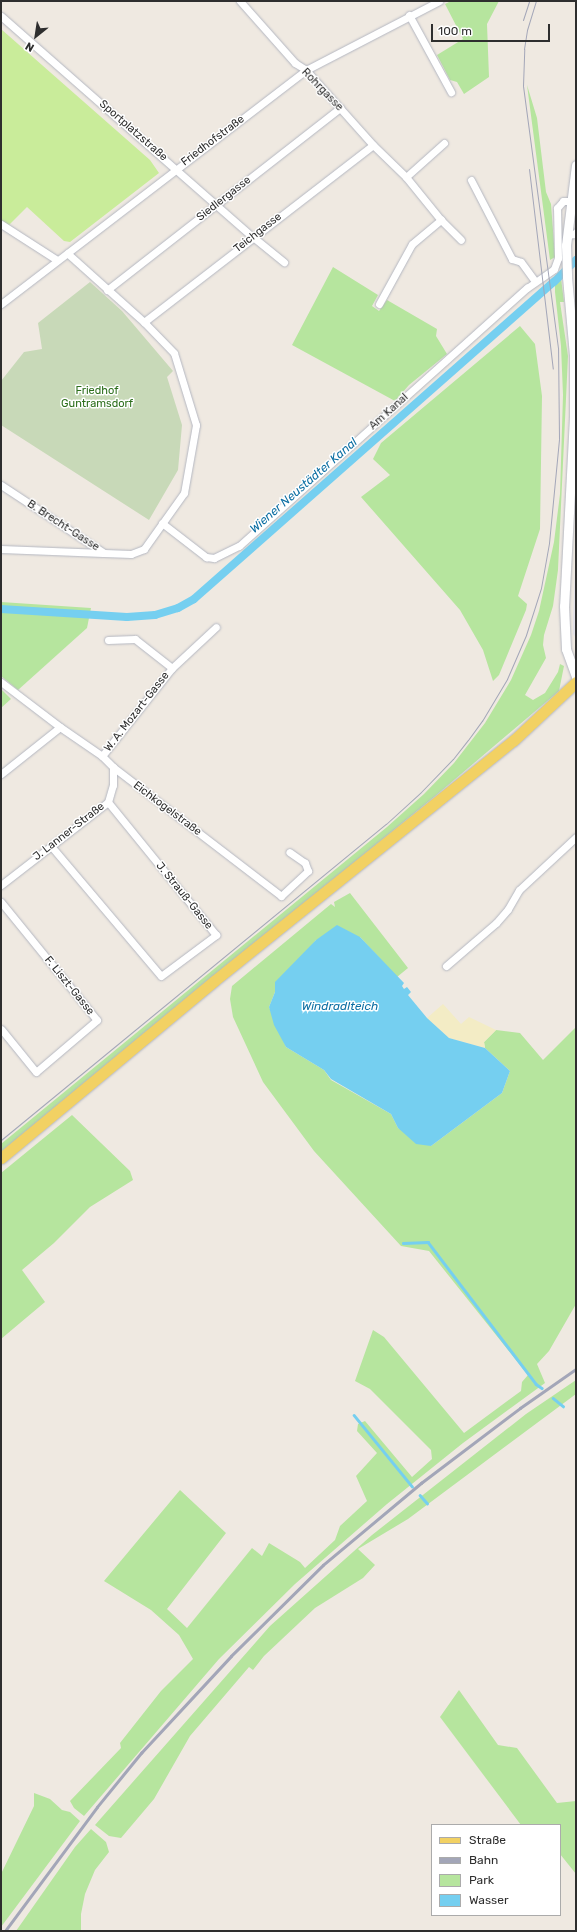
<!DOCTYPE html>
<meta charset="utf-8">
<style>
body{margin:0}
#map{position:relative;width:577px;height:1932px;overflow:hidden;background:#efe9e1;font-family:Rubik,sans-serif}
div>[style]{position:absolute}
.industrial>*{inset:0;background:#e3e1e8}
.green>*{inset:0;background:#b6e59e}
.sand>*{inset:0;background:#f3ecc5}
.cemetery>*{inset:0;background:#c8d9b8}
.pitch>*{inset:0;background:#c9ec9a}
.water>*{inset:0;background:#75cff0}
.stream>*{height:2.5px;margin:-1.25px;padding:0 1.25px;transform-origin:1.25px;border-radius:1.25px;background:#75cff0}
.canal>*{height:8px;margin:-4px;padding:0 4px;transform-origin:4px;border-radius:4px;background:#75cff0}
.roads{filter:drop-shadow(0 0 1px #b4b7c1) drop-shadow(0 0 1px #b4b7c1)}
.minor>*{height:7px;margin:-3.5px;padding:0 3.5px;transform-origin:3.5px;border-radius:3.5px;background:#fff}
.tertiary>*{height:9px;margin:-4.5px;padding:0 4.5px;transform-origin:4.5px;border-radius:4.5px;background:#fff}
.primary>*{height:11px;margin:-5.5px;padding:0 5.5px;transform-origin:5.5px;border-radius:5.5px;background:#f2d163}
.tram>*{height:1px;margin:-0.5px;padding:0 0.5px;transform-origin:0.5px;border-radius:0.5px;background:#a3a6b8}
.rail>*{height:2.5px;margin:-1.25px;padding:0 1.25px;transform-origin:1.25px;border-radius:1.25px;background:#a3a6b8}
span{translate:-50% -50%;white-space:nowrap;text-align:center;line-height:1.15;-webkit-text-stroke:3px #fff;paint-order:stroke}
.street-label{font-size:11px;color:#2e2e2e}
.park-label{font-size:11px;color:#2c6e1b}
.water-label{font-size:12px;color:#0d6fa3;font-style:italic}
.frame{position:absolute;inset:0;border:2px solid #2e2e2e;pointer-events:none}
.legend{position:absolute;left:431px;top:1824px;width:130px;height:92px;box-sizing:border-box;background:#fff;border:1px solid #ababab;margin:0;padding:5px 7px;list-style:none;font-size:12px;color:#2e2e2e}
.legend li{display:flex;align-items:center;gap:8px;height:20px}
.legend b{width:20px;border:1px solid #ababab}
.north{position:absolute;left:16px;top:16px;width:40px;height:40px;-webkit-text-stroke:3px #fff;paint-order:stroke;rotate:210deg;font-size:11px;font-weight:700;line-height:16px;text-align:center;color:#2e2e2e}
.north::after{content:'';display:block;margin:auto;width:14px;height:18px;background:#2e2e2e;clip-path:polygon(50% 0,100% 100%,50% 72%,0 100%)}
.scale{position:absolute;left:431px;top:24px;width:119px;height:18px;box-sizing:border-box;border:2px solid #2e2e2e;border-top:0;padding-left:5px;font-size:12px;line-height:14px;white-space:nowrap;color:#2e2e2e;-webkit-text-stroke:3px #fff;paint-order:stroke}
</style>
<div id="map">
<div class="industrial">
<div style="clip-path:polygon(576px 540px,576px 638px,573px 634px,573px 619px)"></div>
</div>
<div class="green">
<div style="clip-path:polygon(451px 1px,499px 1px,487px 24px,489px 77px,464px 94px,457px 82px,450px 80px,437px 55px,463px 39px,445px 4px)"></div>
<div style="clip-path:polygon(527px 85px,537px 118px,546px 192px,551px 204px,555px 257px,550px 260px)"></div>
<div style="clip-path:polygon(333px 267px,378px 295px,372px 306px,379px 311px,387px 300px,437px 329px,436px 336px,447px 354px,409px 385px,395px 401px,292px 345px)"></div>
<div style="clip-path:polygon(561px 278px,564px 302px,560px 302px,568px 356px,558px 570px,553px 606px,544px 635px,543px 645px,546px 658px,525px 695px,533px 700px,545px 693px,558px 672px,560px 664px,564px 666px,559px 691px,434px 797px,1px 1152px,1px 1144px,387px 827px,424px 794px,454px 763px,485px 723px,511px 680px,531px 635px,539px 611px,554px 542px,560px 494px,563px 395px,561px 346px,555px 292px,555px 286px)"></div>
<div style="clip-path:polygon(520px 326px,535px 344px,542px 396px,540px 529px,518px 596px,527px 604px,526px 610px,499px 675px,493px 681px,483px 650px,460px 610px,361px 497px,390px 475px,373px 459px,381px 443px)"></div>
<div style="clip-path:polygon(1px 602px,91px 608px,87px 628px,18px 690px,1px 676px)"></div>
<div style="clip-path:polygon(1px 689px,11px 699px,1px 708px)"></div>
<div style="clip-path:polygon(350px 893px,408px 968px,397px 977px,360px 937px,316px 940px,275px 992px,269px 1007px,286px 1047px,324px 1070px,331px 1080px,391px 1114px,398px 1128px,431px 1146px,502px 1093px,510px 1071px,485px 1048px,484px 1042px,496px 1030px,520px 1033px,543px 1060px,576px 1027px,576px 1304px,549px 1351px,537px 1364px,545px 1383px,463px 1443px,387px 1504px,295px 1584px,219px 1659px,84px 1816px,74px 1808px,70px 1801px,121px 1748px,120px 1743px,161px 1691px,193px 1659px,179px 1635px,151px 1610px,104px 1581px,180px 1490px,226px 1533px,167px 1609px,187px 1628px,252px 1548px,262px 1556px,269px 1543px,300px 1562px,305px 1568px,335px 1540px,340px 1526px,367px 1501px,356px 1476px,377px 1453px,357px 1431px,358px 1424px,365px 1421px,412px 1477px,432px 1459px,431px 1450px,370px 1389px,355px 1381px,373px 1330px,384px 1337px,464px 1433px,521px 1391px,522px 1382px,528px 1375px,429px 1251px,401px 1246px,314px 1151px,263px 1082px,233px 1017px,230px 999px,232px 986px,331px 904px,335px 907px,334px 902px)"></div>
<div style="clip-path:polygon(72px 1115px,130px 1171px,133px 1180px,90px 1207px,54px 1243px,22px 1270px,45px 1302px,1px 1339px,1px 1173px)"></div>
<div style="clip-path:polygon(576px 1380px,576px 1394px,408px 1519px,358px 1549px,375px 1565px,363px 1578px,315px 1608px,264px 1656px,253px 1670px,249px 1667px,190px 1736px,154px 1799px,121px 1838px,109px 1836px,95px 1825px,270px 1626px,372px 1535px,526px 1414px)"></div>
<div style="clip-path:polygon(459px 1690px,498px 1745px,517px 1748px,557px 1803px,576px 1801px,576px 1874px,560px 1854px,560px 1825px,521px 1825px,440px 1717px)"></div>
<div style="clip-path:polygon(34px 1793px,50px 1799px,62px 1810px,70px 1812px,80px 1821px,1px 1927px,1px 1874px,34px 1806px)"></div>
<div style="clip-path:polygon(91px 1829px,106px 1842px,109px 1852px,95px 1870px,85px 1894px,81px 1914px,81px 1931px,16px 1931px,75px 1847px)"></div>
</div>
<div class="sand">
<div style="clip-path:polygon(443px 1004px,461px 1024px,469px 1017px,496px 1030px,484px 1042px,485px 1048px,449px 1038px,427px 1018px)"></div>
</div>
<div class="cemetery">
<div style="clip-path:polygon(90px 282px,122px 311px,173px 371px,167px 377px,182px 425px,178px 470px,149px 520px,1px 425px,1px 381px,24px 352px,42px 349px,38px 323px)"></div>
</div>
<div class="pitch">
<div style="clip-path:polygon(1px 29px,150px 160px,159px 173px,70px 242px,64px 241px,27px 207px,9px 225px,1px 221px)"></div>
</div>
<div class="water">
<div style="clip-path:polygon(337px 925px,360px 937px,404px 983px,402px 986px,404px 989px,407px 987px,411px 992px,408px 995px,427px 1018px,449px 1038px,485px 1048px,510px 1071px,502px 1093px,431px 1146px,416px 1144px,398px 1128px,391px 1114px,331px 1079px,324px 1070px,286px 1047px,274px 1025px,269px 1007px,275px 992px,275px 982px,316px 940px)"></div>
</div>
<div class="stream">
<div style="left:575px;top:261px;width:1px;rotate:45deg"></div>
<div style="left:403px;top:1243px;width:25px;rotate:-2deg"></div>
<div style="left:428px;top:1242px;width:178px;rotate:52.7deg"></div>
<div style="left:536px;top:1384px;width:7px;rotate:34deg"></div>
<div style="left:553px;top:1398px;width:13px;rotate:39deg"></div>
<div style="left:354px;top:1415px;width:92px;rotate:50.8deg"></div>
<div style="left:420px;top:1495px;width:11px;rotate:49deg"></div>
</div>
<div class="canal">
<div style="left:1px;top:609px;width:126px;rotate:3.6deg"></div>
<div style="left:127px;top:617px;width:28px;rotate:-4deg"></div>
<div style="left:155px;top:615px;width:24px;rotate:-17deg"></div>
<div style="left:178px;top:608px;width:18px;rotate:-29deg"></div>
<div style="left:194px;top:599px;width:480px;rotate:-41.4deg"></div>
<div style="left:554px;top:282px;width:31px;rotate:-45deg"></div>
</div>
<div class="roads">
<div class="minor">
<div style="left:240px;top:1px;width:83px;rotate:48.4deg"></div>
<div style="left:295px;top:63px;width:13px;rotate:32deg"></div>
<div style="left:306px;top:70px;width:101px;rotate:48.2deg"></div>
<div style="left:373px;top:145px;width:46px;rotate:44.1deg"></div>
<div style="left:406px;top:177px;width:55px;rotate:50.9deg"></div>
<div style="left:441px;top:220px;width:28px;rotate:45deg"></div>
<div style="left:409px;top:15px;width:88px;rotate:61.4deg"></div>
<div style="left:1px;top:16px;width:335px;rotate:41.3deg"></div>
<div style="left:253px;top:237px;width:40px;rotate:39deg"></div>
<div style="left:406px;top:177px;width:51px;rotate:-41.8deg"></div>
<div style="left:471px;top:180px;width:89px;rotate:62.6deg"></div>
<div style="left:512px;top:259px;width:9px;rotate:18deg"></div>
<div style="left:521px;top:262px;width:24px;rotate:54deg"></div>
<div style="left:1px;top:224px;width:67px;rotate:32.7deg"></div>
<div style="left:567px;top:235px;width:7px;rotate:-8deg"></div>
<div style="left:574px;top:234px;width:3px;rotate:-45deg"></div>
<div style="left:107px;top:290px;width:296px;rotate:-38deg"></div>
<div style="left:1px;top:304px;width:384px;rotate:-37.5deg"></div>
<div style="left:306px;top:70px;width:150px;rotate:-27.4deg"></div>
<div style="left:379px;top:304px;width:68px;rotate:-61.2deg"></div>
<div style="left:412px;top:244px;width:38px;rotate:-40deg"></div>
<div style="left:144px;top:322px;width:289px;rotate:-37.7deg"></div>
<div style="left:1px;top:485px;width:123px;rotate:33.4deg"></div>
<div style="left:104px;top:553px;width:27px;rotate:2deg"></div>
<div style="left:131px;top:554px;width:14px;rotate:-21deg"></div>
<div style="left:144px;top:549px;width:69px;rotate:-54.5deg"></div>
<div style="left:184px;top:493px;width:69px;rotate:-80deg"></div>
<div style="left:196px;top:425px;width:75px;rotate:-107deg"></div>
<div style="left:174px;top:353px;width:43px;rotate:-134.1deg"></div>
<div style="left:144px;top:322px;width:103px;rotate:-138.1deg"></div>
<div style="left:162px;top:523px;width:56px;rotate:37.7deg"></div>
<div style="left:206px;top:557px;width:8px;rotate:7deg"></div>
<div style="left:214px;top:558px;width:28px;rotate:-26deg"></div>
<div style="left:239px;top:546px;width:387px;rotate:-41.9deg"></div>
<div style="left:527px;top:288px;width:33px;rotate:-35deg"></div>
<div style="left:554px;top:269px;width:12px;rotate:-70deg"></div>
<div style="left:558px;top:258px;width:50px;rotate:-91.1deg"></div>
<div style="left:557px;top:208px;width:9px;rotate:-49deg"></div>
<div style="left:563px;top:201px;width:8px"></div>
<div style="left:1px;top:549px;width:102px;rotate:2.2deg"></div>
<div style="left:108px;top:640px;width:27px;rotate:-2deg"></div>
<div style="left:135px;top:639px;width:47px;rotate:38.1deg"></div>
<div style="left:1px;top:682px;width:74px;rotate:37.3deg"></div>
<div style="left:60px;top:727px;width:51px;rotate:34.6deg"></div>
<div style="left:102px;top:756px;width:16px;rotate:45deg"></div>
<div style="left:113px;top:767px;width:212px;rotate:37.5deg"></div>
<div style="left:281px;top:896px;width:37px;rotate:-43deg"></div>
<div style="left:308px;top:871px;width:9px;rotate:-111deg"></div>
<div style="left:305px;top:863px;width:19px;rotate:-145deg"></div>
<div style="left:102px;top:756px;width:112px;rotate:-51.5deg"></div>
<div style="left:172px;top:668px;width:60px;rotate:-43deg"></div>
<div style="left:1px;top:774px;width:75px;rotate:-38.5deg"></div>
<div style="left:51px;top:846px;width:170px;rotate:49.8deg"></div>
<div style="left:161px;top:976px;width:69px;rotate:-36.7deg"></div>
<div style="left:216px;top:935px;width:171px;rotate:-129.1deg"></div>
<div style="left:1px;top:885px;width:135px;rotate:-37.8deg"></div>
<div style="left:108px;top:802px;width:18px;rotate:-74deg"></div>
<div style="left:113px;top:785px;width:18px;rotate:-90deg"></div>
<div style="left:1px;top:902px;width:152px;rotate:50.9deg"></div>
<div style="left:97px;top:1020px;width:80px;rotate:139.6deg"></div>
<div style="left:36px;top:1072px;width:55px;rotate:-129.1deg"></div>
<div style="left:446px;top:966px;width:66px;rotate:-40.7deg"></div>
<div style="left:496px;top:923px;width:18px;rotate:-49deg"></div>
<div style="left:508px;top:909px;width:22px;rotate:-60deg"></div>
<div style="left:519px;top:890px;width:78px;rotate:-42.9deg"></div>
</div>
<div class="tertiary">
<div style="left:576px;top:165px;width:81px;rotate:97.1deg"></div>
<div style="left:566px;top:245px;width:32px;rotate:88deg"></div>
<div style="left:567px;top:277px;width:78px;rotate:84.9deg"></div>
<div style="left:574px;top:355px;width:62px;rotate:90deg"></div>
<div style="left:574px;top:417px;width:189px;rotate:93deg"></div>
<div style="left:564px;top:606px;width:43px;rotate:87.3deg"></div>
<div style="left:566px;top:649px;width:29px;rotate:70deg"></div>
</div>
<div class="primary">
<div style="left:1px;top:1158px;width:277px;rotate:-39.7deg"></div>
<div style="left:214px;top:981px;width:385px;rotate:-38.8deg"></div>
<div style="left:514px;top:740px;width:85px;rotate:-43.1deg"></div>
</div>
</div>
<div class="tram">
<div style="left:523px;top:20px;width:20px;rotate:-72deg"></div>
<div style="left:529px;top:169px;width:201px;rotate:83.2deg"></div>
<div style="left:1px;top:1140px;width:498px;rotate:-39.4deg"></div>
<div style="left:386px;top:824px;width:47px;rotate:-42.4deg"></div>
<div style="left:421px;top:792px;width:46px;rotate:-45.9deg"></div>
<div style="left:453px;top:759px;width:24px;rotate:-52deg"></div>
<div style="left:468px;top:740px;width:24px;rotate:-54deg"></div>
<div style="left:482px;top:721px;width:49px;rotate:-59.2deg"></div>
<div style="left:507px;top:679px;width:48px;rotate:-66.6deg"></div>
<div style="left:526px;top:635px;width:49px;rotate:-72.3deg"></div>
<div style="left:541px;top:588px;width:46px;rotate:-79.9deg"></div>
<div style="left:549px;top:543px;width:104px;rotate:-84.5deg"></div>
<div style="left:559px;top:439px;width:91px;rotate:-90.6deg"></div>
<div style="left:558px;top:348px;width:264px;rotate:-97.6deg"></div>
<div style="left:523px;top:86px;width:37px;rotate:-88deg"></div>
<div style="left:524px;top:49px;width:19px;rotate:-81deg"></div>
<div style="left:527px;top:30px;width:30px;rotate:-73deg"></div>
</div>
<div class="rail">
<div style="left:5px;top:1931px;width:154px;rotate:-53.4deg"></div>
<div style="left:97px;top:1807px;width:70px;rotate:-50.8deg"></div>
<div style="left:141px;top:1753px;width:132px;rotate:-47.1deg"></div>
<div style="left:231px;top:1656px;width:129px;rotate:-44.7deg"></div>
<div style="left:323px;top:1565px;width:128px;rotate:-39.9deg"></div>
<div style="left:421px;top:1483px;width:124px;rotate:-37.1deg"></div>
<div style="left:520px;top:1408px;width:68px;rotate:-34.9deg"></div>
</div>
<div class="street-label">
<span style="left:322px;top:90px;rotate:46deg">Rohrgasse</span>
<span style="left:133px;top:131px;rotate:41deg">Sportplatzstraße</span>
<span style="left:213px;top:141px;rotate:-37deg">Friedhofstraße</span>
<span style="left:224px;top:199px;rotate:-38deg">Siedlergasse</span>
<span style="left:258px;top:233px;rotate:-38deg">Teichgasse</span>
<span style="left:389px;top:412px;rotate:-42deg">Am Kanal</span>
<span style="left:63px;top:526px;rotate:33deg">B. Brecht-Gasse</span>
<span style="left:137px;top:712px;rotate:-52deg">W. A. Mozart-Gasse</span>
<span style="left:167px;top:809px;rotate:37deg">Eichkogelstraße</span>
<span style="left:69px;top:832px;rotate:-38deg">J. Lanner-Straße</span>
<span style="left:184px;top:896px;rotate:51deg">J. Strauß-Gasse</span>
<span style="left:69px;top:986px;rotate:51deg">F. Liszt-Gasse</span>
</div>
<div class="park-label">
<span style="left:97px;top:398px">Friedhof<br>Guntramsdorf</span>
</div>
<div class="water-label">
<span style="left:304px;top:486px;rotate:-41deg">Wiener Neustädter Kanal</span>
<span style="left:340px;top:1007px">Windradlteich</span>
</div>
<div class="frame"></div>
<ul class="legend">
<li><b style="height:5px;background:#f2d163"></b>Straße</li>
<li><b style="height:5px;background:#a3a6b8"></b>Bahn</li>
<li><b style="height:11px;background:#b6e59e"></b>Park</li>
<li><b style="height:11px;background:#75cff0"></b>Wasser</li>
</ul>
<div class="north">N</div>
<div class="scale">100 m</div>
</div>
